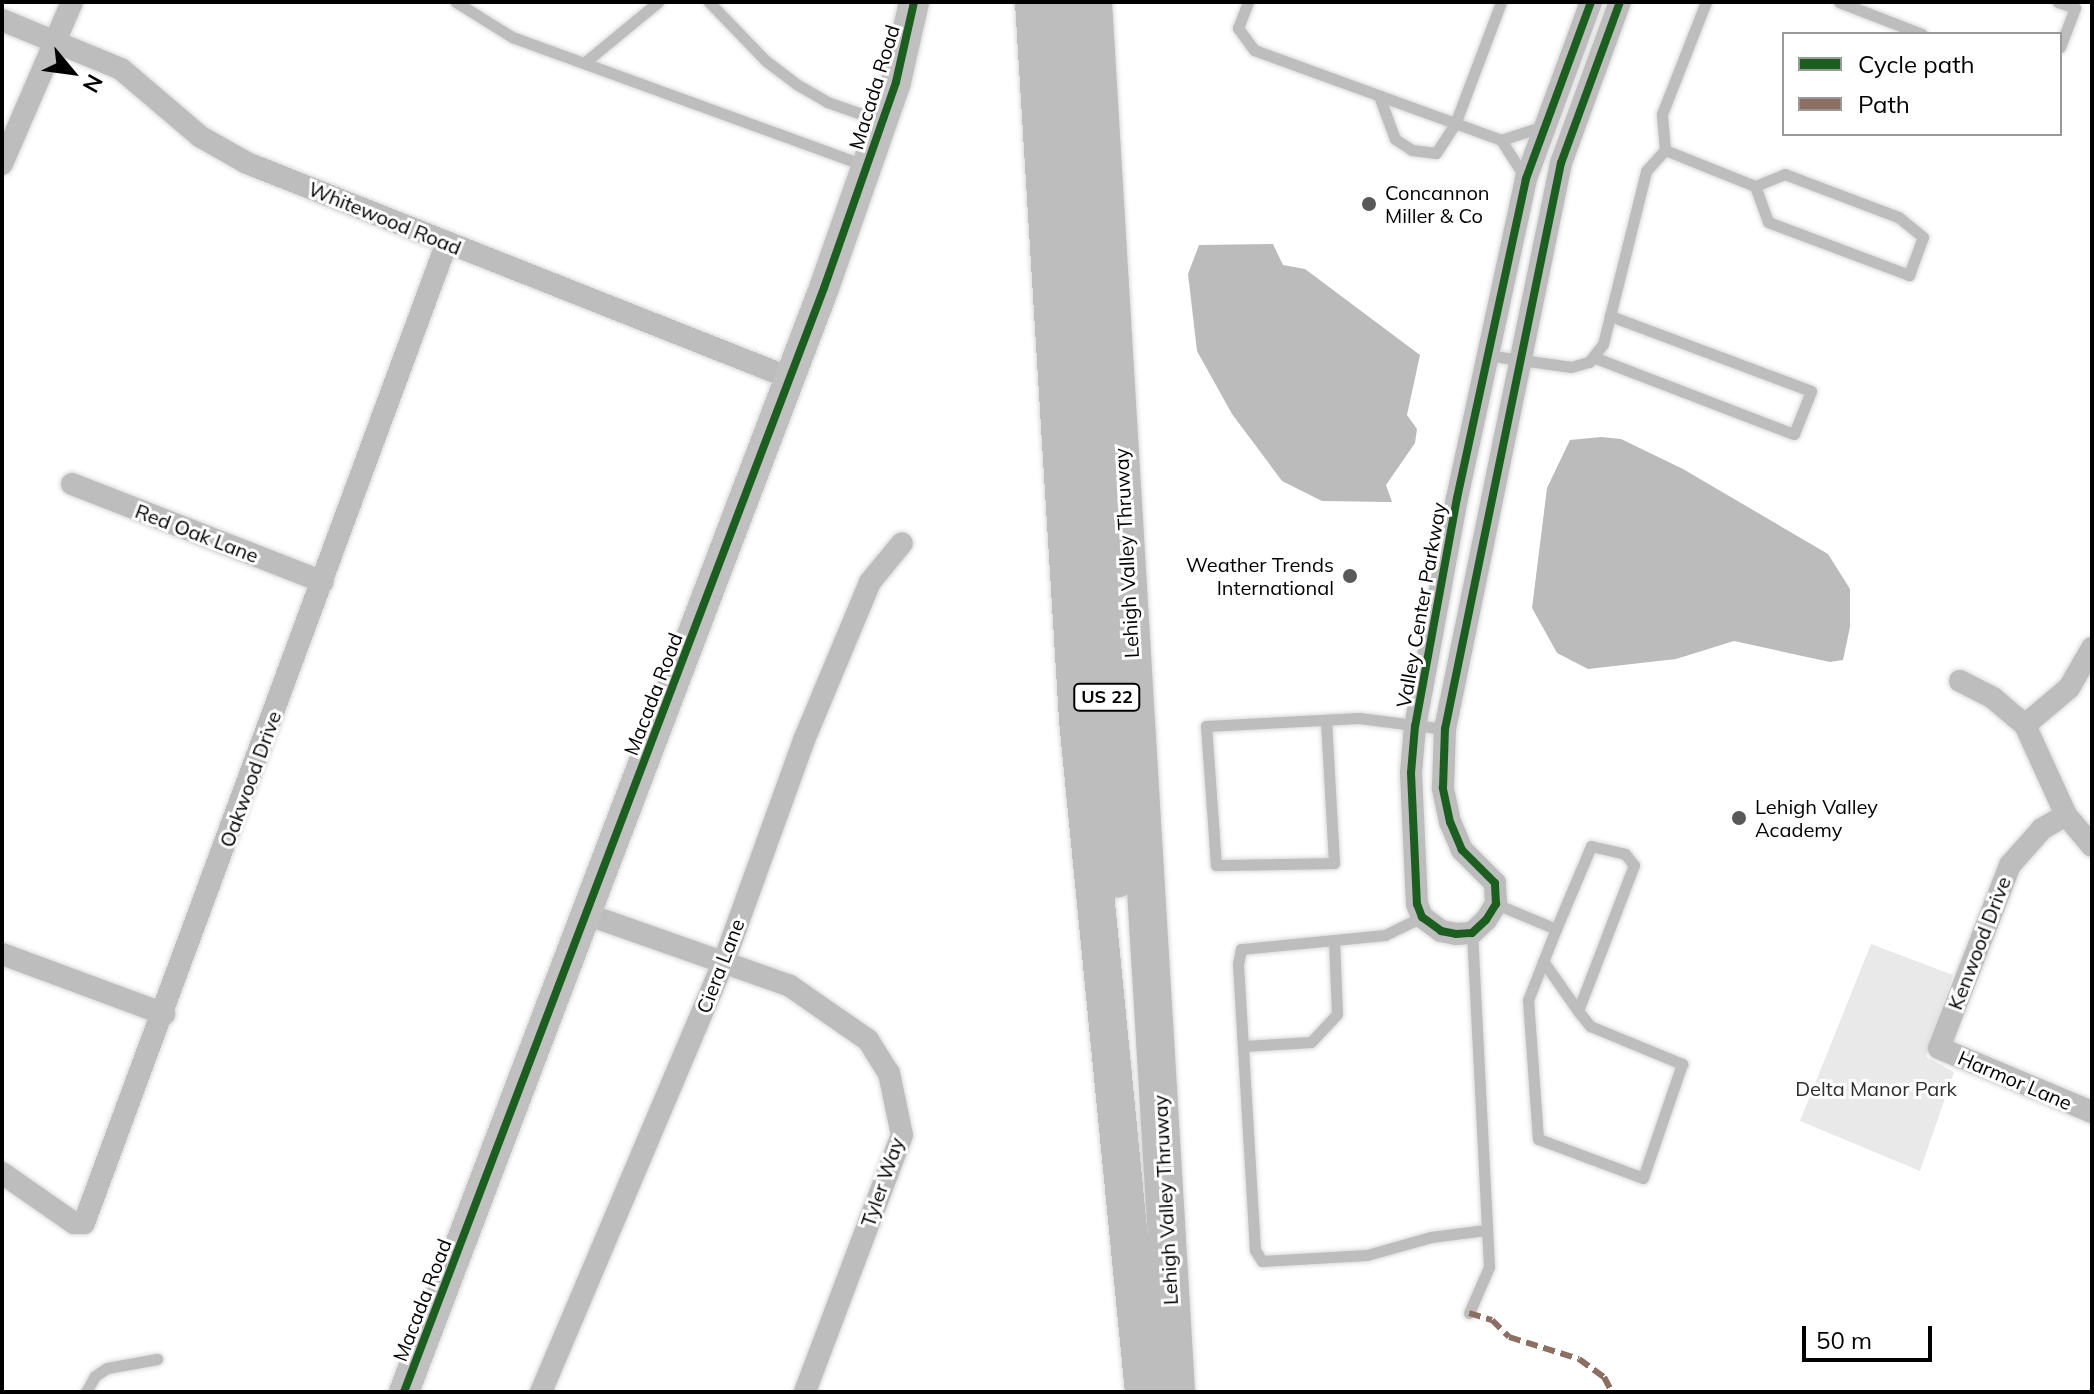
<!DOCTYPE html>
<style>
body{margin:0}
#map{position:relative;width:2094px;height:1394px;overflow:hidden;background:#fff;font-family:Mulish,sans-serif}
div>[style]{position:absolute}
.green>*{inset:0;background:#e9e9e9}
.water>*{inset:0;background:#bbb}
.roads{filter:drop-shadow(0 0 2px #dbdbdb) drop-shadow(0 0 2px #dbdbdb)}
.lane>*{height:11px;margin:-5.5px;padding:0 5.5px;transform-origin:5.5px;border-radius:5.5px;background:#bdbdbd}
.street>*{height:22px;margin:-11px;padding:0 11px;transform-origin:11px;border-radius:11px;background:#bdbdbd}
.secondary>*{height:30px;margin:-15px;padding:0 15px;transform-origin:15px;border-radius:15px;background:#c0c0c0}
.highway>*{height:38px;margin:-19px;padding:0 19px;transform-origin:19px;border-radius:19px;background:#bdbdbd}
.quiet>*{height:6px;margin-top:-3px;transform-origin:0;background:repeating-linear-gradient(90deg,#8d6e63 0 12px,transparent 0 18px)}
.cycleway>*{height:8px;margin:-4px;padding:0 4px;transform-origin:4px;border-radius:4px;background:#1b5e20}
.dots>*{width:22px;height:22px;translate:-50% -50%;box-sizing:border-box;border:4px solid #fff;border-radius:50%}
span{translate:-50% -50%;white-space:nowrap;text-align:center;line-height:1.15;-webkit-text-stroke:6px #fff;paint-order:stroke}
.shield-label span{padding:2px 6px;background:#fff;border:2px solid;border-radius:6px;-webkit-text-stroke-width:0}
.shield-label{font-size:18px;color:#000;font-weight:700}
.street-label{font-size:20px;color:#000}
.poi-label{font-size:20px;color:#000}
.left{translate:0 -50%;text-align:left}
.right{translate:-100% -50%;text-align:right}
.park-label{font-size:20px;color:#2e2e2e}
.frame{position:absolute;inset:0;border:4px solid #000;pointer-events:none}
.legend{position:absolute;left:1782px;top:32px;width:280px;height:104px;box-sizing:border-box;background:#fff;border:2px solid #999;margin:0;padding:10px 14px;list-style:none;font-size:24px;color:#000}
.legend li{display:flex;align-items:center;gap:16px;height:40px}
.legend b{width:40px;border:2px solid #999}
.north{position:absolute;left:32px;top:32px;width:80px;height:80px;-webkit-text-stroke:6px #fff;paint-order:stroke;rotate:119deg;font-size:22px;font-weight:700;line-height:32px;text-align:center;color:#000}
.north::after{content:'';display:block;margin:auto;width:28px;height:36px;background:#000;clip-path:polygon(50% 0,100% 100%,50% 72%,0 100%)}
.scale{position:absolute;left:1802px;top:1326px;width:130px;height:36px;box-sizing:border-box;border:4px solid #000;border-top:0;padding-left:10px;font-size:24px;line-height:28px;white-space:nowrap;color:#000;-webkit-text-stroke:6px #fff;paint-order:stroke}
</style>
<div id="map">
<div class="green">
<div style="clip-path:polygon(1871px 944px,1953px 975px,1926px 1057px,1954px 1072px,1920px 1171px,1800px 1121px)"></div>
</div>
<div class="water">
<div style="clip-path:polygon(1273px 244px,1283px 265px,1305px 269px,1420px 355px,1407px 415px,1417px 429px,1415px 443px,1386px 485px,1392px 502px,1322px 501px,1282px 481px,1232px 414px,1197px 351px,1188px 274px,1199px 245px)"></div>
<div style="clip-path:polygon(1601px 437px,1621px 439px,1683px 469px,1828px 554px,1850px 589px,1850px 627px,1843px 660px,1830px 662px,1734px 641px,1676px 659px,1588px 669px,1557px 653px,1532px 608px,1547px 488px,1570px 440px)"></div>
</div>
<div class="roads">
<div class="lane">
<div style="left:456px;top:2px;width:66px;rotate:32deg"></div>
<div style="left:512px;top:37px;width:378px;rotate:20deg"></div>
<div style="left:709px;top:2px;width:82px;rotate:46deg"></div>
<div style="left:766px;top:61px;width:40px;rotate:37deg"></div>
<div style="left:798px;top:85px;width:34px;rotate:30deg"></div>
<div style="left:827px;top:102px;width:58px;rotate:19.1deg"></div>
<div style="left:1248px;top:2px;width:28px;rotate:111deg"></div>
<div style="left:1238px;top:28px;width:27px;rotate:54deg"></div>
<div style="left:1254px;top:50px;width:263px;rotate:20deg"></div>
<div style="left:1501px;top:140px;width:46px;rotate:57.3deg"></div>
<div style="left:1839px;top:2px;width:89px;rotate:21.1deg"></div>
<div style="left:2058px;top:2px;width:18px;rotate:19deg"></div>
<div style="left:2075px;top:8px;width:42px;rotate:111deg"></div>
<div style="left:584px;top:63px;width:96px;rotate:-39.5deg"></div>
<div style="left:1379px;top:96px;width:46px;rotate:69.6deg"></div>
<div style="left:1395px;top:139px;width:20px;rotate:33deg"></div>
<div style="left:1412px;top:150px;width:24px;rotate:7deg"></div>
<div style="left:1436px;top:153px;width:35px;rotate:-57deg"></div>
<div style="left:1455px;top:124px;width:130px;rotate:-69.3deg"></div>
<div style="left:1501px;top:140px;width:45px;rotate:-18deg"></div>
<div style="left:1665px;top:150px;width:97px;rotate:21.8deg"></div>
<div style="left:1755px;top:186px;width:38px;rotate:70deg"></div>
<div style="left:1768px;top:222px;width:151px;rotate:20.6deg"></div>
<div style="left:1909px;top:275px;width:40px;rotate:-69.8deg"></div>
<div style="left:1923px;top:237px;width:32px;rotate:-141deg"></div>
<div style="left:1898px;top:217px;width:121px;rotate:-159.2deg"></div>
<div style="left:1785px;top:174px;width:32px;rotate:158deg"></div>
<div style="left:1486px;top:355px;width:86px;rotate:8deg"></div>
<div style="left:1571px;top:367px;width:19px;rotate:-16deg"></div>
<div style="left:1589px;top:362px;width:23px;rotate:-52deg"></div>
<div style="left:1603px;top:344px;width:178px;rotate:-76deg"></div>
<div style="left:1646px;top:171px;width:28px;rotate:-48deg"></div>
<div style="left:1665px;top:150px;width:36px;rotate:-95deg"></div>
<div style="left:1662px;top:114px;width:120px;rotate:-68.6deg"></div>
<div style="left:1593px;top:357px;width:215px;rotate:21deg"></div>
<div style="left:1794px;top:434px;width:46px;rotate:-68.4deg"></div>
<div style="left:1811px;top:391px;width:215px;rotate:-159.5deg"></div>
<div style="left:1326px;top:720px;width:143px;rotate:86.8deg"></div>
<div style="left:1334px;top:863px;width:118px;rotate:179deg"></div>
<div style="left:1216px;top:865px;width:139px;rotate:-94.1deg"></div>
<div style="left:1206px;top:726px;width:153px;rotate:-3deg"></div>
<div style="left:1359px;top:718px;width:87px;rotate:7.3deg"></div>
<div style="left:1496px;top:904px;width:65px;rotate:22.6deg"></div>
<div style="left:1556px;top:929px;width:90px;rotate:-67.1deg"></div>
<div style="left:1591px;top:846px;width:35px;rotate:13deg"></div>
<div style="left:1625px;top:854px;width:14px;rotate:51deg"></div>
<div style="left:1634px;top:865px;width:156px;rotate:111deg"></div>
<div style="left:1578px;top:1011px;width:19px;rotate:51deg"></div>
<div style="left:1590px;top:1026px;width:100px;rotate:22.4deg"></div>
<div style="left:1682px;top:1064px;width:120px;rotate:108.9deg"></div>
<div style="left:1643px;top:1178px;width:112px;rotate:-159.6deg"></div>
<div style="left:1538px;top:1139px;width:139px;rotate:-94.1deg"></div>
<div style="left:1528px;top:1000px;width:76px;rotate:-68.5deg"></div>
<div style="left:1422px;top:917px;width:41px;rotate:154.1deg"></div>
<div style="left:1385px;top:935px;width:145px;rotate:174.4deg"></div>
<div style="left:1241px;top:949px;width:15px;rotate:101deg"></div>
<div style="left:1238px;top:964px;width:287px;rotate:86.6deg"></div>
<div style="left:1255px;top:1250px;width:13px;rotate:58deg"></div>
<div style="left:1262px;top:1261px;width:105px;rotate:-3.3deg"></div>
<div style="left:1367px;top:1255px;width:66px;rotate:-15.7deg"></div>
<div style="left:1431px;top:1237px;width:55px;rotate:-7.3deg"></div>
<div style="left:1543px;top:961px;width:61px;rotate:55deg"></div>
<div style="left:1244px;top:1046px;width:67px;rotate:-3.4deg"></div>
<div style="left:1311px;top:1042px;width:38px;rotate:-47deg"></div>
<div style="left:1337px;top:1014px;width:74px;rotate:-92.3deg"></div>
<div style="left:1469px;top:1313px;width:50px;rotate:-66.5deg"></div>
<div style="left:1489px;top:1267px;width:334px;rotate:-92.9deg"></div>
<div style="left:86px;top:1392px;width:18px;rotate:-61deg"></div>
<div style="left:95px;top:1376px;width:14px;rotate:-34deg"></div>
<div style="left:107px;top:1368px;width:51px;rotate:-10.2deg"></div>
</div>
<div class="street">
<div style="left:1591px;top:2px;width:189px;rotate:110.2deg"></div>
<div style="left:1526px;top:179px;width:326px;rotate:102.2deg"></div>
<div style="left:1457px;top:498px;width:232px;rotate:100.4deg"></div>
<div style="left:1415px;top:726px;width:47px;rotate:94.9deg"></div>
<div style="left:1411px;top:773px;width:131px;rotate:87.4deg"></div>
<div style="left:1417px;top:904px;width:14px;rotate:69deg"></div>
<div style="left:1422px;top:917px;width:24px;rotate:36deg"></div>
<div style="left:1441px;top:931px;width:15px;rotate:11deg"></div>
<div style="left:1456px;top:934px;width:16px;rotate:-4deg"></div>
<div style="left:1472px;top:933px;width:19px;rotate:-43deg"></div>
<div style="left:1486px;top:920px;width:19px;rotate:-58deg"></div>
<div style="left:1496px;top:904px;width:21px;rotate:-93deg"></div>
<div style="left:1495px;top:883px;width:47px;rotate:-135deg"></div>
<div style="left:1462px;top:850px;width:30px;rotate:-113deg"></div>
<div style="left:1450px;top:822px;width:35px;rotate:-102deg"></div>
<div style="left:1443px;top:788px;width:59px;rotate:-88.1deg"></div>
<div style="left:1445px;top:729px;width:578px;rotate:-78.42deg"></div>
<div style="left:1561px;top:163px;width:171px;rotate:-69.9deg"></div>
<div style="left:2px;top:20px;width:129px;rotate:22.4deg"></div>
<div style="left:121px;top:69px;width:105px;rotate:40.4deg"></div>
<div style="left:201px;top:137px;width:53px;rotate:29.5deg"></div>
<div style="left:247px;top:163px;width:584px;rotate:21.6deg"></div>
<div style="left:2px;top:164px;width:176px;rotate:-66.6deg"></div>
<div style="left:72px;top:484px;width:269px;rotate:21.3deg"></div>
<div style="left:1960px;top:681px;width:37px;rotate:27deg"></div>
<div style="left:1993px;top:698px;width:42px;rotate:40.2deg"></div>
<div style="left:2025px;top:725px;width:99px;rotate:65.5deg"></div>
<div style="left:2066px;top:815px;width:40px;rotate:50deg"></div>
<div style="left:2025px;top:725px;width:57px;rotate:-40.1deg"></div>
<div style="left:2069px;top:688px;width:46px;rotate:-60.1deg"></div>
<div style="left:2066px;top:815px;width:28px;rotate:150deg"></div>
<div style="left:2042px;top:829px;width:48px;rotate:131.6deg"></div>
<div style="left:2010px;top:865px;width:196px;rotate:111.2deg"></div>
<div style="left:1939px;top:1048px;width:166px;rotate:22.7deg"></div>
<div style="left:586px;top:914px;width:216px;rotate:19.4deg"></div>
<div style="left:790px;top:986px;width:95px;rotate:34.7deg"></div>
<div style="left:868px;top:1040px;width:39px;rotate:58deg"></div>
<div style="left:889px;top:1073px;width:63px;rotate:78.2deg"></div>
<div style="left:902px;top:1135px;width:275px;rotate:110.7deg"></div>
<div style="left:2px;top:954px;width:173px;rotate:20.3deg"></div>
<div style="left:2px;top:1173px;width:88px;rotate:34.8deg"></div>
<div style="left:74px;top:1223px;width:10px"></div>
<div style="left:84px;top:1223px;width:1046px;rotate:-69.69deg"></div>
<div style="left:541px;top:1392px;width:465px;rotate:-67deg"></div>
<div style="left:723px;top:964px;width:238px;rotate:-70.1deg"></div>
<div style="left:804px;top:740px;width:171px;rotate:-67.3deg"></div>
<div style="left:870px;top:582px;width:50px;rotate:-50.6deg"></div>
</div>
<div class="secondary">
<div style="left:404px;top:1392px;width:1181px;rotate:-69.17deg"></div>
<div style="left:824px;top:288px;width:218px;rotate:-70.7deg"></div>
<div style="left:896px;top:82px;width:82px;rotate:-77.3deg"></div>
</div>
<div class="highway">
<div style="left:1034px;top:2px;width:719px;rotate:86.49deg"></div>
<div style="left:1078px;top:720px;width:675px;rotate:84.39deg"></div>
<div style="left:1065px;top:2px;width:878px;rotate:86.6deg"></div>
<div style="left:1093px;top:2px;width:1392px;rotate:86.58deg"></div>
</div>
</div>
<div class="quiet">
<div style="left:1469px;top:1313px;width:24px;rotate:17deg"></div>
<div style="left:1492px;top:1320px;width:24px;rotate:45deg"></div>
<div style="left:1509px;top:1337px;width:73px;rotate:17.4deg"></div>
<div style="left:1579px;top:1359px;width:31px;rotate:36deg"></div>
<div style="left:1604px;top:1377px;width:17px;rotate:62deg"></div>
</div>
<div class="cycleway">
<div style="left:1591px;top:2px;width:189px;rotate:110.2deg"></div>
<div style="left:1526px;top:179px;width:326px;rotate:102.2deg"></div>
<div style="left:1457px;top:498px;width:232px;rotate:100.4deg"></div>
<div style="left:1415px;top:726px;width:47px;rotate:94.9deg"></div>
<div style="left:1411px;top:773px;width:131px;rotate:87.4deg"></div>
<div style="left:1417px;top:904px;width:14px;rotate:69deg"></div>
<div style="left:1422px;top:917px;width:24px;rotate:36deg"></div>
<div style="left:1441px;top:931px;width:15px;rotate:11deg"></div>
<div style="left:1456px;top:934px;width:16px;rotate:-4deg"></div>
<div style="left:1472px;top:933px;width:19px;rotate:-43deg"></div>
<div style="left:1486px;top:920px;width:19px;rotate:-58deg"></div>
<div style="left:1496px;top:904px;width:21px;rotate:-93deg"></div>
<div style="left:1495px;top:883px;width:47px;rotate:-135deg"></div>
<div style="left:1462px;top:850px;width:30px;rotate:-113deg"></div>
<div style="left:1450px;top:822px;width:35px;rotate:-102deg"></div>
<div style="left:1443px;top:788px;width:59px;rotate:-88.1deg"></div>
<div style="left:1445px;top:729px;width:578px;rotate:-78.42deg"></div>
<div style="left:1561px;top:163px;width:171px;rotate:-69.9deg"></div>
<div style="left:404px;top:1392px;width:1181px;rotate:-69.17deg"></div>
<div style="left:824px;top:288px;width:218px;rotate:-70.7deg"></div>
<div style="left:896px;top:82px;width:82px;rotate:-77.3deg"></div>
</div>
<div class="dots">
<div style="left:1369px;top:204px;background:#595959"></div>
<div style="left:1350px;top:576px;background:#595959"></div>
<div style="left:1739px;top:818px;background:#595959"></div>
</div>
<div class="shield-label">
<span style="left:1107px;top:697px">US 22</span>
</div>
<div class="street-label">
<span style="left:874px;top:87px;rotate:-73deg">Macada Road</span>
<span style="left:385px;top:218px;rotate:22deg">Whitewood Road</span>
<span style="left:197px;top:533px;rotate:21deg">Red Oak Lane</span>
<span style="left:1126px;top:553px;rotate:-93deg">Lehigh Valley Thruway</span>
<span style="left:1421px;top:605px;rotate:-80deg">Valley Center Parkway</span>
<span style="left:653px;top:694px;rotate:-69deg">Macada Road</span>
<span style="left:250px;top:779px;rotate:-70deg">Oakwood Drive</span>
<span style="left:1979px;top:943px;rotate:-69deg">Kenwood Drive</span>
<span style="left:720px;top:966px;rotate:-69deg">Ciera Lane</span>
<span style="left:2015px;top:1080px;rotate:23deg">Harmor Lane</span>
<span style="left:882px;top:1182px;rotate:-71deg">Tyler Way</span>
<span style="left:1165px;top:1200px;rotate:-93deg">Lehigh Valley Thruway</span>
<span style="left:422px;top:1300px;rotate:-69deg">Macada Road</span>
</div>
<div class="poi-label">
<span class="left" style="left:1385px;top:204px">Concannon<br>Miller &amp; Co</span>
<span class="right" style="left:1334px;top:576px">Weather Trends<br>International</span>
<span class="left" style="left:1755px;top:818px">Lehigh Valley<br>Academy</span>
</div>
<div class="park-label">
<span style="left:1876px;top:1088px">Delta Manor Park</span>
</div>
<div class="frame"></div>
<ul class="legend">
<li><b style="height:10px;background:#1b5e20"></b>Cycle path</li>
<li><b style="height:10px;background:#8d6e63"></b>Path</li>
</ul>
<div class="north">N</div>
<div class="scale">50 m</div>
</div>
